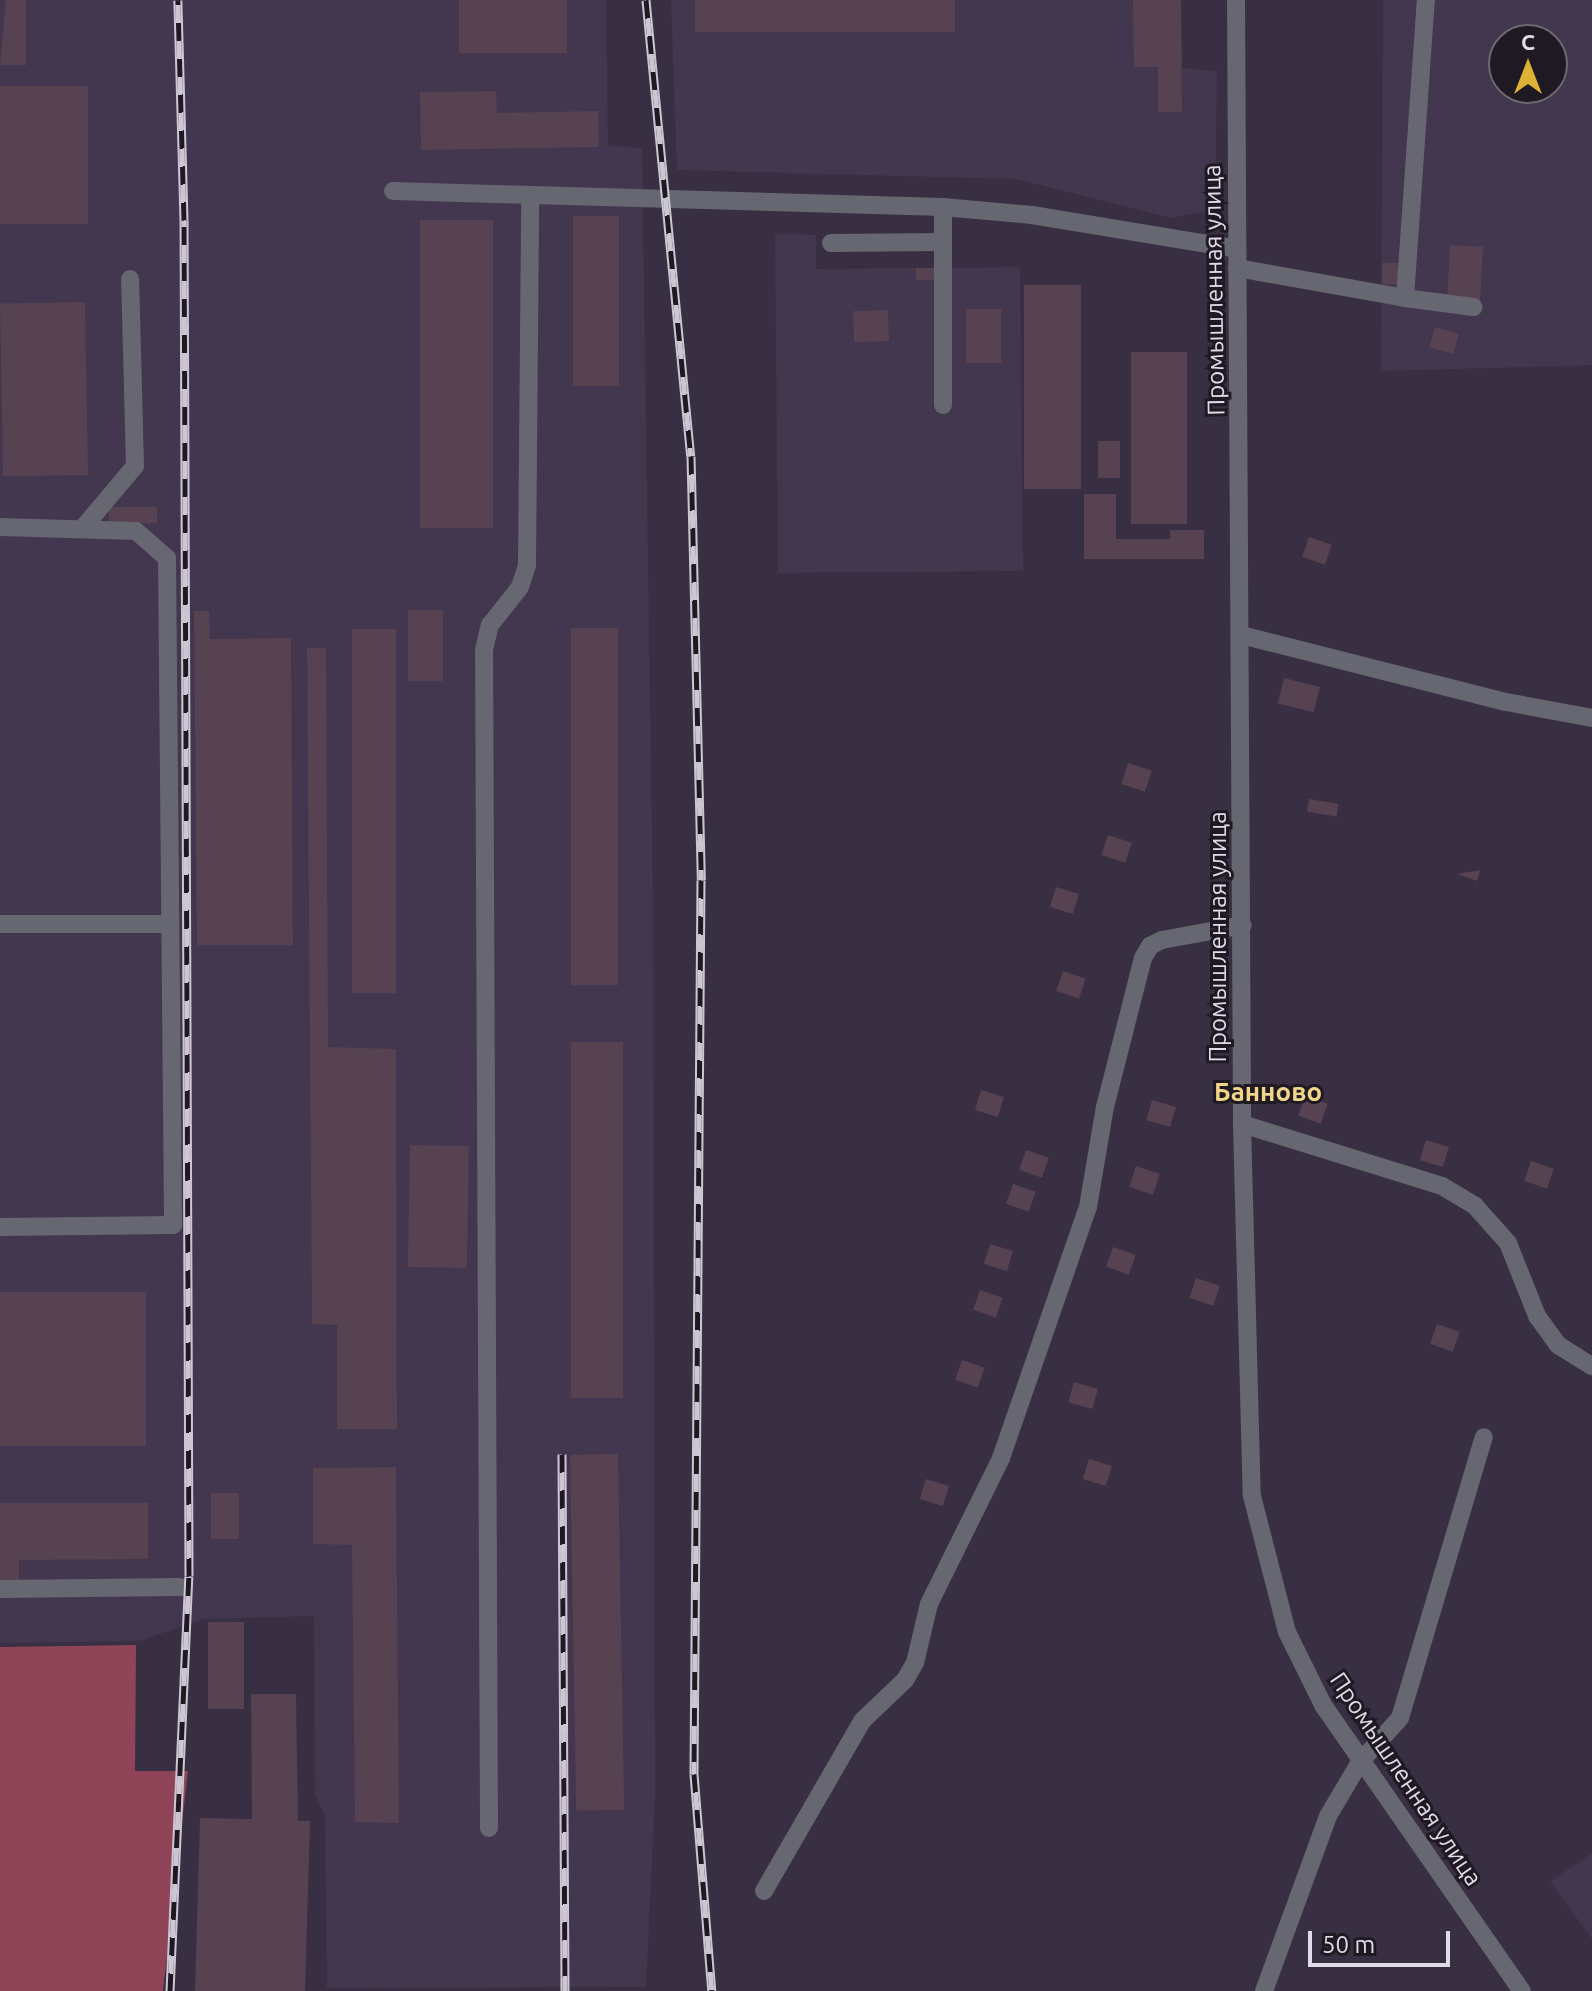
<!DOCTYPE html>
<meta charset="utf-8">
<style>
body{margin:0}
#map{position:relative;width:1592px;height:1991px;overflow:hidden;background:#392f42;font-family:Ubuntu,sans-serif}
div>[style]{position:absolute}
.built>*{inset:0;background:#43364f}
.forest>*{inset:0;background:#8f4458}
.building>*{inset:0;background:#564250;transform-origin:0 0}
.minor>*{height:18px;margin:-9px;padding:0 9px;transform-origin:9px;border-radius:9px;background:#666771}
.rail>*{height:9px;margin-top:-4.5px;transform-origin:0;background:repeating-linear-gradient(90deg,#1e1922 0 18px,#ccc5d2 0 36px);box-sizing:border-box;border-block:2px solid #ccc5d2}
span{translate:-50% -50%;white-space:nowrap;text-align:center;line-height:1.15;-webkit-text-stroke:6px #1e1922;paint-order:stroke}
.street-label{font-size:24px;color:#e1dbe7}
.neighbourhood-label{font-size:26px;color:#f1d589;font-weight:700}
.north{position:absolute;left:1488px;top:24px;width:80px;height:80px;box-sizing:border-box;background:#1e1922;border:2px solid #6c6771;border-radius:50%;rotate:0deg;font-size:22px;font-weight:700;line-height:32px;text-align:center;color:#e1dbe7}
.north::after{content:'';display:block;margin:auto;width:28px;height:36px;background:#dbb233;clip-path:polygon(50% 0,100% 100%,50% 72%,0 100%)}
.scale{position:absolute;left:1308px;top:1931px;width:142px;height:36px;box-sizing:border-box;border:4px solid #e1dbe7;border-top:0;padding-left:10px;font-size:24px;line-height:28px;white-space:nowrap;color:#e1dbe7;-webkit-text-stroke:6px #1e1922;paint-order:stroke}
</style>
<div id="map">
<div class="built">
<div style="clip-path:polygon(0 0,606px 0,608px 146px,642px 148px,653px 907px,655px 1794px,646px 1987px,327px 1988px,325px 1816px,315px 1794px,314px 1616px,203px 1619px,139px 1641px,0 1643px)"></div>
<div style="clip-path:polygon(671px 0,1181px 0,1182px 68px,1217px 71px,1215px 209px,1171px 218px,1017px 179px,677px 170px)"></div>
<div style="clip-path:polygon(evenodd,1383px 0,1592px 0,1592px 365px,1381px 371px,1383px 0,1504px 40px,1552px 40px,1552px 88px,1504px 88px,1504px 40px)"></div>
<div style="clip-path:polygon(775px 234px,816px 235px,816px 269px,1020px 267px,1023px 571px,778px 573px)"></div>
<div style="clip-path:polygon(1592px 1853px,1592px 1939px,1550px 1882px)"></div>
</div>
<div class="forest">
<div style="clip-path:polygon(136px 1645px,135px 1771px,188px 1771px,163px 1991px,0 1991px,0 1647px)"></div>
</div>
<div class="building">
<div style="clip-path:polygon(6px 0,26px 0,26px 65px,0 65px)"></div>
<div style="left:459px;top:0;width:108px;height:53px"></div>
<div style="left:695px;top:0;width:260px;height:32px"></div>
<div style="clip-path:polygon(1133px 0,1181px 0,1182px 112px,1158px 112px,1158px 67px,1134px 67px)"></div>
<div style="left:88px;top:86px;width:138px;height:88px;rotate:90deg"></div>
<div style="clip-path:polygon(496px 91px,497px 113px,598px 111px,599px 147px,421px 150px,420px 92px)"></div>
<div style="left:573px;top:216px;width:46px;height:170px"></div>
<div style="left:420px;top:220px;width:73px;height:308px"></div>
<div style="left:1450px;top:245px;width:33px;height:56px;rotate:3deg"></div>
<div style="left:1382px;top:263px;width:16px;height:21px"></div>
<div style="left:935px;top:268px;width:12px;height:19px;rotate:90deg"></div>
<div style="left:1081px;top:285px;width:204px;height:57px;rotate:90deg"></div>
<div style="left:85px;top:302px;width:173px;height:85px;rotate:89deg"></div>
<div style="left:966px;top:309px;width:35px;height:54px"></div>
<div style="left:888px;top:310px;width:31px;height:35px;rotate:88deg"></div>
<div style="left:1435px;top:327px;width:25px;height:21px;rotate:16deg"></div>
<div style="left:1131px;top:352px;width:56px;height:172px"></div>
<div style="left:1098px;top:441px;width:22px;height:37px"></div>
<div style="clip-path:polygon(1084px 494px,1116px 494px,1116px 539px,1170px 539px,1170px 530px,1204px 530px,1204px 559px,1084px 559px)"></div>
<div style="left:109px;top:507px;width:48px;height:16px"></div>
<div style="left:1309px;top:537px;width:24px;height:21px;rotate:19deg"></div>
<div style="left:408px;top:610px;width:35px;height:71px"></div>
<div style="clip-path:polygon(194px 611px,209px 611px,210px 639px,291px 638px,293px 945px,197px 945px)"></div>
<div style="left:618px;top:628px;width:357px;height:47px;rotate:90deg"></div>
<div style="left:352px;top:629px;width:44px;height:364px"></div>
<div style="clip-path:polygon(307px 648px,326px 648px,328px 1047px,396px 1049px,397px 1429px,337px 1429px,337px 1325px,312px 1324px)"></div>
<div style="left:1284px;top:678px;width:37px;height:26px;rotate:14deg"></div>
<div style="left:1128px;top:763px;width:25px;height:22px;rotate:18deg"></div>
<div style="left:1309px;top:799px;width:30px;height:13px;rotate:9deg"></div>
<div style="left:1108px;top:835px;width:25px;height:21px;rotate:18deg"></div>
<div style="clip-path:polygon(1480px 870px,1477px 881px,1457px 874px)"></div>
<div style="left:1056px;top:887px;width:24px;height:21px;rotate:17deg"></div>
<div style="left:1063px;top:971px;width:24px;height:21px;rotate:19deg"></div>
<div style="left:571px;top:1042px;width:52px;height:356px"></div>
<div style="left:981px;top:1090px;width:24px;height:21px;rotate:17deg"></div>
<div style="left:1305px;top:1096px;width:24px;height:21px;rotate:19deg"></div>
<div style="left:1152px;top:1100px;width:25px;height:21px;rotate:16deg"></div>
<div style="left:1426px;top:1140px;width:24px;height:21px;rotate:17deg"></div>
<div style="left:410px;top:1145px;width:59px;height:122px;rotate:1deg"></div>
<div style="left:1026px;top:1150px;width:24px;height:21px;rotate:19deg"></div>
<div style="left:1531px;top:1161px;width:24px;height:21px;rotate:19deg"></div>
<div style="left:1136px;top:1166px;width:25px;height:22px;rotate:18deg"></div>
<div style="left:1013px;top:1184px;width:24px;height:21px;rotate:19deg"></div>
<div style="left:990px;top:1244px;width:24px;height:21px;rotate:17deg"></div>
<div style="left:1113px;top:1247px;width:24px;height:21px;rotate:19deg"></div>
<div style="left:1196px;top:1278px;width:25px;height:21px;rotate:18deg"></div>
<div style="left:980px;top:1290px;width:24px;height:21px;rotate:19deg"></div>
<div style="left:0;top:1292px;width:146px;height:154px"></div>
<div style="left:1437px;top:1324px;width:24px;height:21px;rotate:19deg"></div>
<div style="left:962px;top:1360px;width:24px;height:21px;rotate:19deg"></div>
<div style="left:1074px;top:1382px;width:25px;height:21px;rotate:16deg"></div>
<div style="left:618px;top:1454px;width:356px;height:48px;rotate:89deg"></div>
<div style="left:1089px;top:1459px;width:24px;height:21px;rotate:17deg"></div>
<div style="clip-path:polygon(396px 1467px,399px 1823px,355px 1822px,352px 1545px,313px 1544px,313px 1468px)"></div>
<div style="left:926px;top:1479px;width:24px;height:21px;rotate:17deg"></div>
<div style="left:211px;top:1493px;width:28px;height:46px"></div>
<div style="clip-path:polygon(0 1503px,148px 1503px,148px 1559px,19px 1560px,19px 1582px,0 1582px)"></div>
<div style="left:208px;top:1622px;width:36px;height:87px"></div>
<div style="clip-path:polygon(251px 1694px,296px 1694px,298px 1821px,310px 1821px,305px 1991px,195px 1991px,200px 1818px,252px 1819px)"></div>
</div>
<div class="minor">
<div style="left:1236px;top:0;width:1124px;rotate:89.69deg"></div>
<div style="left:1242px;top:1124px;width:372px;rotate:88.5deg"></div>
<div style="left:1252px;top:1496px;width:140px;rotate:75.6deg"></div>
<div style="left:1287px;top:1632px;width:81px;rotate:63.7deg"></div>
<div style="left:1323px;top:1705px;width:348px;rotate:55.2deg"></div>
<div style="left:393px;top:191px;width:550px;rotate:1.67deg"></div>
<div style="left:943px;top:207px;width:89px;rotate:5.1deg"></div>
<div style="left:1032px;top:215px;width:208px;rotate:9.4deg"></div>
<div style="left:943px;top:207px;width:198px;rotate:90deg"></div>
<div style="left:831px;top:243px;width:112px;rotate:-0.5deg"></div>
<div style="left:1237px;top:268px;width:171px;rotate:10.1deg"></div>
<div style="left:1405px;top:298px;width:299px;rotate:-86deg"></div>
<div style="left:1405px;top:298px;width:69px;rotate:7.5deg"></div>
<div style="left:0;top:527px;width:136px;rotate:1.7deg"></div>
<div style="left:136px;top:531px;width:41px;rotate:41.1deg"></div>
<div style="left:167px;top:558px;width:667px;rotate:89.48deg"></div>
<div style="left:173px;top:1225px;width:173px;rotate:179.3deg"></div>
<div style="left:82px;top:529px;width:82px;rotate:-49.9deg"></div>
<div style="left:135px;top:466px;width:187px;rotate:-91.5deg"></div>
<div style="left:1241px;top:635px;width:273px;rotate:14.2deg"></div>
<div style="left:1506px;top:702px;width:87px;rotate:10.5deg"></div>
<div style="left:0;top:924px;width:170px"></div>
<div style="left:1242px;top:1124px;width:209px;rotate:17.2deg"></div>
<div style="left:1442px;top:1186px;width:39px;rotate:31deg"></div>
<div style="left:1475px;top:1206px;width:50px;rotate:48.3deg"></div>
<div style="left:1508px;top:1243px;width:79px;rotate:68.3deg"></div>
<div style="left:1537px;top:1316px;width:36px;rotate:54deg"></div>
<div style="left:1558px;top:1345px;width:40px;rotate:32deg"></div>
<div style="left:0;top:1589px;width:180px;rotate:-0.6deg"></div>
<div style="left:489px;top:1828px;width:1178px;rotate:-90.24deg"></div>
<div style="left:484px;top:650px;width:26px;rotate:-77deg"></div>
<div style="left:490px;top:625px;width:48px;rotate:-51.7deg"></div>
<div style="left:520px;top:587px;width:22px;rotate:-72deg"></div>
<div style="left:527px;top:566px;width:371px;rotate:-89.5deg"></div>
<div style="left:764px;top:1891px;width:196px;rotate:-60deg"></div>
<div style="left:862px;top:1721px;width:59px;rotate:-43.6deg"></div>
<div style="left:905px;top:1680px;width:20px;rotate:-60deg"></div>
<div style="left:915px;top:1663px;width:61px;rotate:-76.7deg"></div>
<div style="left:929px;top:1604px;width:163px;rotate:-63.7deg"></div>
<div style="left:1001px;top:1458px;width:266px;rotate:-70.9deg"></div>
<div style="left:1088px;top:1207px;width:101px;rotate:-80.4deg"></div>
<div style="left:1105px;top:1107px;width:154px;rotate:-75.7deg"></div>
<div style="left:1143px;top:958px;width:14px;rotate:-60deg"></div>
<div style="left:1150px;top:946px;width:13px;rotate:-27deg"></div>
<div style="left:1162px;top:940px;width:82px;rotate:-10.5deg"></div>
<div style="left:1264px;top:1991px;width:186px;rotate:-69.9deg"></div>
<div style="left:1328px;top:1816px;width:63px;rotate:-59.3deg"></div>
<div style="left:1360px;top:1762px;width:59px;rotate:-47.7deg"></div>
<div style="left:1400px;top:1718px;width:293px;rotate:-73.4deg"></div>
</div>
<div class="rail">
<div style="left:646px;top:0;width:458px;rotate:84.4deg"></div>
<div style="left:691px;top:456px;width:424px;rotate:88.6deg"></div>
<div style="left:701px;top:880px;width:894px;rotate:90.45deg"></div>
<div style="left:694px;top:1774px;width:218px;rotate:85.3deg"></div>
<div style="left:562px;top:1454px;width:537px;rotate:89.68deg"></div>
<div style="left:170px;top:1991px;width:415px;rotate:-87.4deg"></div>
<div style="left:189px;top:1576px;width:1356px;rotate:-90.21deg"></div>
<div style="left:184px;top:220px;width:220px;rotate:-91.6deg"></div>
</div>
<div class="street-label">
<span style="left:1214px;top:290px;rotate:-91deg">Промышленная улица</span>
<span style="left:1218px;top:937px;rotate:-90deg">Промышленная улица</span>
<span style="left:1406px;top:1779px;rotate:56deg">Промышленная улица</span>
</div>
<div class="neighbourhood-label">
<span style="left:1268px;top:1092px">Банново</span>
</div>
<div class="north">С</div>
<div class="scale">50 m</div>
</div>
